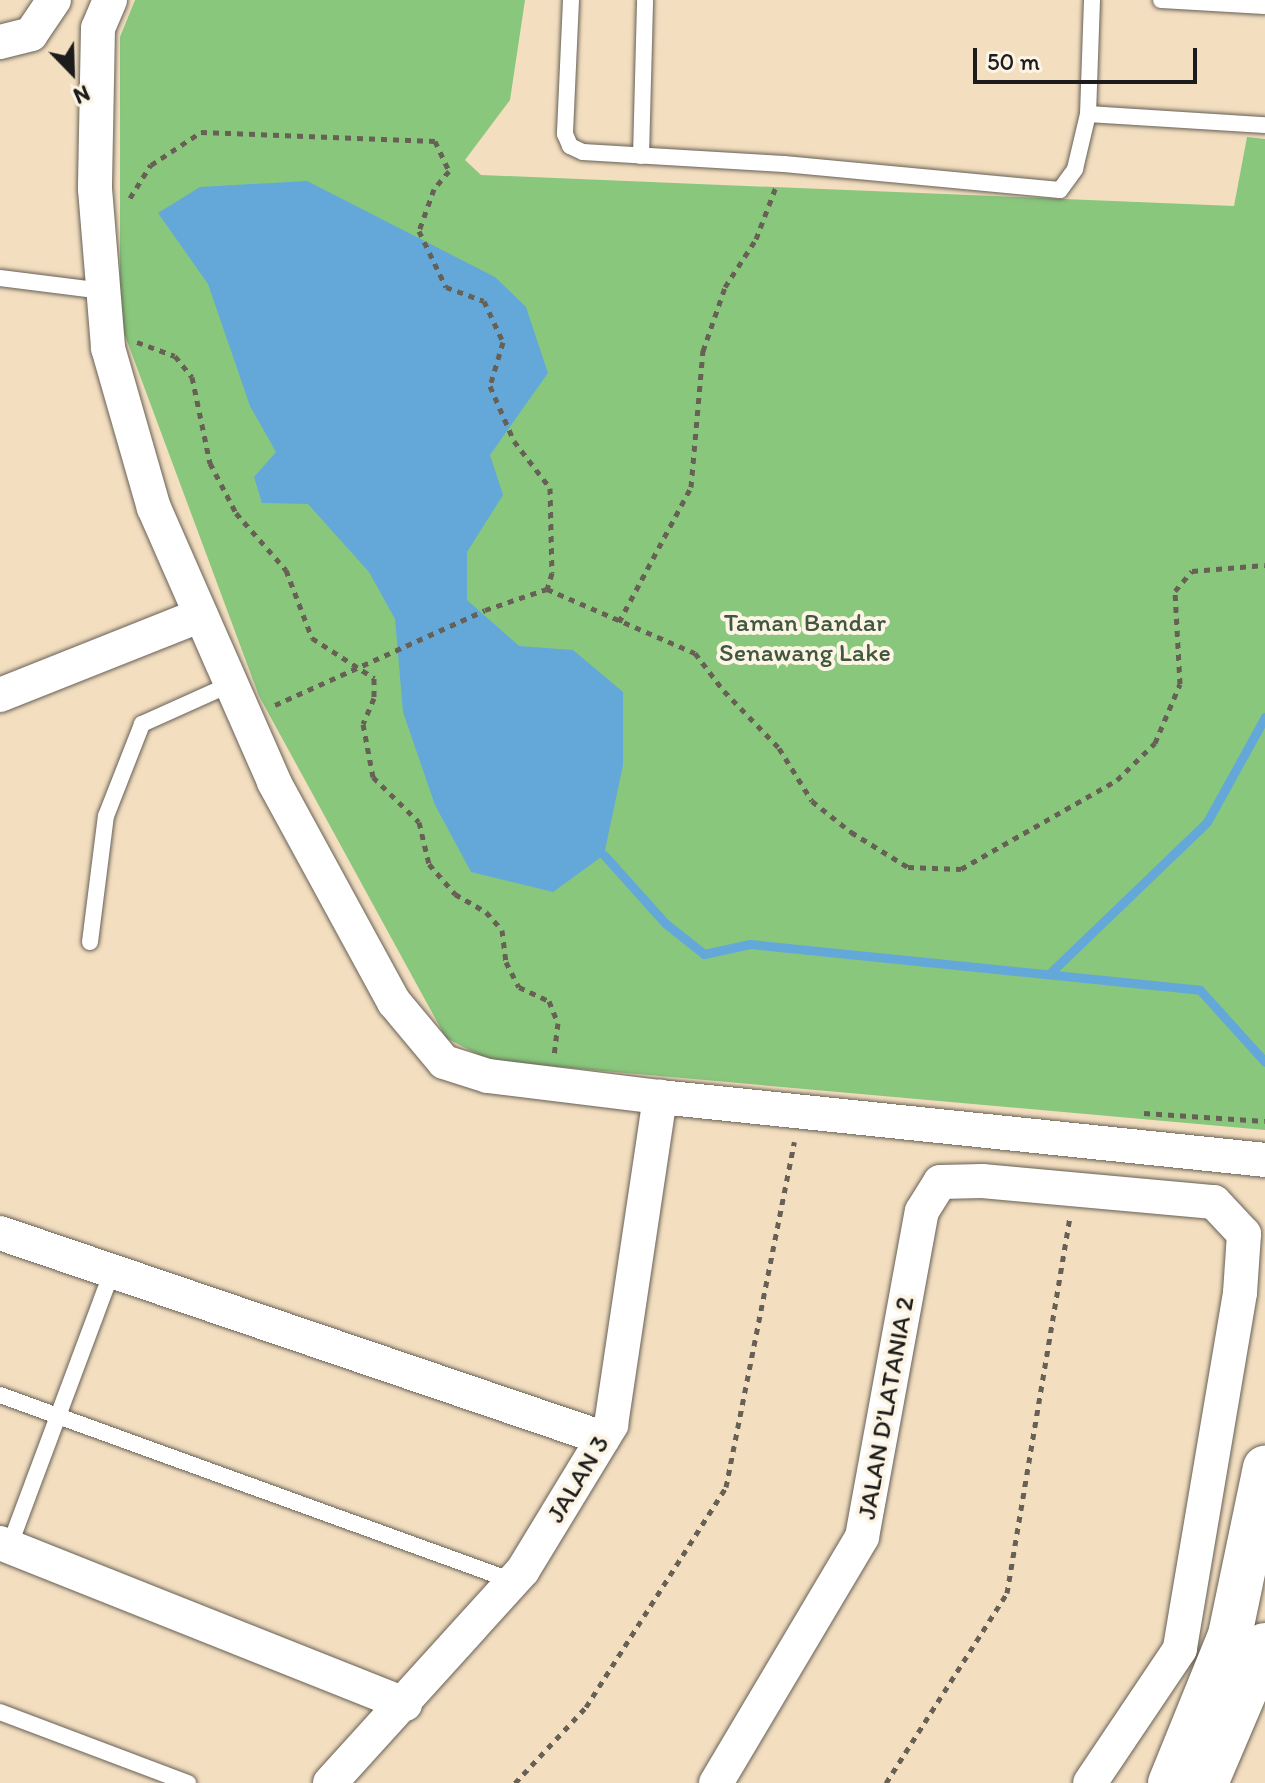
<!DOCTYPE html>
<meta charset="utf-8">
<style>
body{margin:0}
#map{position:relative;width:1265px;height:1783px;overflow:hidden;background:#f3dec0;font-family:Itim,sans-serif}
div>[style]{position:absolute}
.green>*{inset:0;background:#89c77d}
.water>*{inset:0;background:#63a8d9}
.stream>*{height:9px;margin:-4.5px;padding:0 4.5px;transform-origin:4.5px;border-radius:4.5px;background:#63a8d9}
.path>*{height:5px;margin-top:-2.5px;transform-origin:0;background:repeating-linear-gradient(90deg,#676055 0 6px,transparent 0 12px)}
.roads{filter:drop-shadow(0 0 2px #676055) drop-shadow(0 0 2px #676055)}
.lane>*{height:16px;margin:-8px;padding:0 8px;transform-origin:8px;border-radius:8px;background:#fff}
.street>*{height:34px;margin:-17px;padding:0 17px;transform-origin:17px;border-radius:17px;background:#fff}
.secondary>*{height:44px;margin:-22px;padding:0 22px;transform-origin:22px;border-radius:22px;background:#fff}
span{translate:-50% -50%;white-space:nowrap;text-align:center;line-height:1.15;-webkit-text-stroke:8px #fcf5e5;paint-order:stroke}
.park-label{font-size:26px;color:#42583e}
.street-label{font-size:26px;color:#1c1c1c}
.north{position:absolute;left:32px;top:32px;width:80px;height:80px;-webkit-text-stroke:6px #fcf5e5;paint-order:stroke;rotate:157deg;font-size:22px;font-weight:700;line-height:32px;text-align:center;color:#1c1c1c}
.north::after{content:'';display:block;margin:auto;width:28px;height:36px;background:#1c1c1c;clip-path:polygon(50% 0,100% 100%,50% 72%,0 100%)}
.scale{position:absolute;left:973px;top:48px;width:224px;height:36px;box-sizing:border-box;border:4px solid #1c1c1c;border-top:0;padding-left:10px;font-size:24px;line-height:28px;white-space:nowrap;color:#1c1c1c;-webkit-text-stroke:6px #fcf5e5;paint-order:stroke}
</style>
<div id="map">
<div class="green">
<div style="clip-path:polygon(135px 0,525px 0,510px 100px,465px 160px,481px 175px,1234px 206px,1247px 137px,1265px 139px,1265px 1130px,491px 1061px,446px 1038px,259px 696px,120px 322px,120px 37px)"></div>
</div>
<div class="water">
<div style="clip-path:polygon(307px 181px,495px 277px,526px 307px,548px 373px,490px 455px,503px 495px,467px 552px,467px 600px,519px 646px,573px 650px,623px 692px,623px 765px,604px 855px,553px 892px,471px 872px,435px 805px,403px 712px,395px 619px,369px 572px,308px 504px,262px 503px,254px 477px,276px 452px,250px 406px,208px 284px,158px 213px,200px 187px)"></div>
</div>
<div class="stream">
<div style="left:604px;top:855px;width:91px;rotate:48.1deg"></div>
<div style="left:665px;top:923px;width:50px;rotate:38.5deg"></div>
<div style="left:704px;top:954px;width:47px;rotate:-12.3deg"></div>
<div style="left:750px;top:944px;width:452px;rotate:5.8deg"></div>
<div style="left:1200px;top:990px;width:97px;rotate:47.9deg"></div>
<div style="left:1049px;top:974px;width:219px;rotate:-43.9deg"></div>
<div style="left:1207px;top:822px;width:120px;rotate:-61.1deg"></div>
</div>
<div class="path">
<div style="left:130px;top:198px;width:39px;rotate:-58deg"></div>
<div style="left:151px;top:165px;width:60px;rotate:-33.4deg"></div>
<div style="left:201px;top:132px;width:234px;rotate:2.2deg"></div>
<div style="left:435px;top:141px;width:33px;rotate:65deg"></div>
<div style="left:449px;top:171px;width:23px;rotate:130deg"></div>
<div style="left:434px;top:189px;width:45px;rotate:109.7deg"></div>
<div style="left:419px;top:231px;width:62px;rotate:64.3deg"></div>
<div style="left:446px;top:287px;width:40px;rotate:20.2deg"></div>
<div style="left:484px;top:301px;width:45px;rotate:65.1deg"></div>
<div style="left:503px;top:342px;width:46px;rotate:106.5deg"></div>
<div style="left:490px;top:386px;width:60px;rotate:66.4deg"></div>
<div style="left:514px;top:441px;width:59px;rotate:52.5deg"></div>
<div style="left:550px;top:488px;width:85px;rotate:88.7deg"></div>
<div style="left:552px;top:573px;width:17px;rotate:107deg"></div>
<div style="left:137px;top:342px;width:40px;rotate:20.2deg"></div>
<div style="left:175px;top:356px;width:27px;rotate:51deg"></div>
<div style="left:192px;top:377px;width:88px;rotate:78.2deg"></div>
<div style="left:210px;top:463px;width:56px;rotate:62.5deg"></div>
<div style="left:236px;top:513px;width:76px;rotate:48.7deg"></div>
<div style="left:286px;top:570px;width:73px;rotate:69.1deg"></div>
<div style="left:312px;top:638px;width:74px;rotate:32.8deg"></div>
<div style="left:374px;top:678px;width:20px;rotate:90deg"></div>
<div style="left:374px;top:698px;width:28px;rotate:113deg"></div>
<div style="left:363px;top:724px;width:54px;rotate:79.3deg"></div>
<div style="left:373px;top:777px;width:64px;rotate:44.4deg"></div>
<div style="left:419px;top:822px;width:43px;rotate:76.6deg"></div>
<div style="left:429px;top:864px;width:40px;rotate:49deg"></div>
<div style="left:455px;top:894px;width:36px;rotate:30deg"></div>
<div style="left:486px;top:912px;width:24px;rotate:48deg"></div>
<div style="left:502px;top:930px;width:32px;rotate:83deg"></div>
<div style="left:506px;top:962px;width:28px;rotate:63deg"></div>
<div style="left:519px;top:987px;width:33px;rotate:25deg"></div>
<div style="left:549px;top:1001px;width:24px;rotate:68deg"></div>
<div style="left:558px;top:1023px;width:32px;rotate:97deg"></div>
<div style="left:619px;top:622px;width:153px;rotate:-61.9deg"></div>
<div style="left:691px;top:487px;width:137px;rotate:-85deg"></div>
<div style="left:703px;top:351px;width:68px;rotate:-71deg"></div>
<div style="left:725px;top:287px;width:57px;rotate:-57.1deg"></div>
<div style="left:756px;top:239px;width:59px;rotate:-69.1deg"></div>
<div style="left:275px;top:705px;width:230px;rotate:-24.3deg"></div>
<div style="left:485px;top:610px;width:65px;rotate:-18.7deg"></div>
<div style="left:547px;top:589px;width:161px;rotate:23.4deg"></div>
<div style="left:695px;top:653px;width:48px;rotate:52.7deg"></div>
<div style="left:724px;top:691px;width:79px;rotate:46deg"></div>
<div style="left:779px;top:748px;width:62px;rotate:58.1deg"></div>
<div style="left:812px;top:801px;width:50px;rotate:38.5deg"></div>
<div style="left:851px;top:832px;width:67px;rotate:31.6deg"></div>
<div style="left:908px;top:867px;width:53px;rotate:2.2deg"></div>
<div style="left:961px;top:869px;width:180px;rotate:-29.7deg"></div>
<div style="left:1117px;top:780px;width:53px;rotate:-44.2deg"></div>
<div style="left:1155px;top:743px;width:64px;rotate:-67deg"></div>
<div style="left:1180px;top:684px;width:93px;rotate:-93.1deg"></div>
<div style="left:1175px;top:591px;width:26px;rotate:-50deg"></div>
<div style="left:1192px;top:571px;width:73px;rotate:-4.7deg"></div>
<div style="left:1144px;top:1113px;width:121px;rotate:3.8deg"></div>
<div style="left:515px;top:1783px;width:104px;rotate:-46.9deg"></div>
<div style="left:586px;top:1707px;width:261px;rotate:-57.5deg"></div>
<div style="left:726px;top:1487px;width:352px;rotate:-78.8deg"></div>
<div style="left:886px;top:1783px;width:225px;rotate:-57.5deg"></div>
<div style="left:1007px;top:1593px;width:381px;rotate:-80.5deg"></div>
</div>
<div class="roads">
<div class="lane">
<div style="left:571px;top:0;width:134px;rotate:92.6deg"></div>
<div style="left:565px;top:134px;width:13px;rotate:67deg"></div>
<div style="left:570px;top:146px;width:14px;rotate:25deg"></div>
<div style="left:583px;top:152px;width:201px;rotate:3.4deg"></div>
<div style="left:784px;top:164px;width:277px;rotate:5.4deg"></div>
<div style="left:1060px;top:190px;width:26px;rotate:-54deg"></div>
<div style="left:1075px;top:169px;width:57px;rotate:-76.7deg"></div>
<div style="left:1092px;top:0;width:114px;rotate:92deg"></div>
<div style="left:1088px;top:114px;width:177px;rotate:3.6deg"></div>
<div style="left:1161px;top:0;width:104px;rotate:3.3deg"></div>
<div style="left:641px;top:156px;width:156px;rotate:-88.5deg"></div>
<div style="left:0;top:278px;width:104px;rotate:7.2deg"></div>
<div style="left:90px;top:942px;width:127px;rotate:-82.8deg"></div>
<div style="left:106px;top:816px;width:99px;rotate:-68.6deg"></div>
<div style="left:142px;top:724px;width:98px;rotate:-24.2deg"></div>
<div style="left:0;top:1395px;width:546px;rotate:19.93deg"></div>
<div style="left:9px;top:1547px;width:295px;rotate:-69.5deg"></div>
<div style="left:0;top:1712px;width:201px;rotate:20.7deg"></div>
</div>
<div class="street">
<div style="left:110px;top:0;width:30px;rotate:113deg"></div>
<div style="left:98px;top:28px;width:161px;rotate:91.1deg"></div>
<div style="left:95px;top:189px;width:160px;rotate:85.3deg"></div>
<div style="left:108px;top:348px;width:166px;rotate:74deg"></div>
<div style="left:154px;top:508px;width:299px;rotate:66.3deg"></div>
<div style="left:274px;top:782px;width:251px;rotate:61.4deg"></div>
<div style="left:394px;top:1002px;width:78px;rotate:50.2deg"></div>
<div style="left:444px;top:1062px;width:46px;rotate:17.7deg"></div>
<div style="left:488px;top:1076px;width:173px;rotate:7deg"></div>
<div style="left:660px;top:1097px;width:608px;rotate:5.94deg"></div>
<div style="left:0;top:42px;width:32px;rotate:-14deg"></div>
<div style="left:31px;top:34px;width:41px;rotate:-55.9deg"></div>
<div style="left:0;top:695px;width:216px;rotate:-21.7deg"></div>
<div style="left:0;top:1233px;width:637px;rotate:18.78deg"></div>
<div style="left:0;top:1543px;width:436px;rotate:21.7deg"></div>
<div style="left:330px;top:1783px;width:287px;rotate:-47.8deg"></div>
<div style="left:523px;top:1570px;width:170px;rotate:-58.7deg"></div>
<div style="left:611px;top:1425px;width:332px;rotate:-81.5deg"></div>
<div style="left:716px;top:1783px;width:286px;rotate:-59.3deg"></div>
<div style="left:862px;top:1537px;width:331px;rotate:-79.6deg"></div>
<div style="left:922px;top:1211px;width:34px;rotate:-58deg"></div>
<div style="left:940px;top:1182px;width:42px;rotate:-1.4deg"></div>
<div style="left:982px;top:1181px;width:233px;rotate:5.2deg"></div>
<div style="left:1214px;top:1202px;width:44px;rotate:46.8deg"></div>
<div style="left:1244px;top:1234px;width:59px;rotate:93.9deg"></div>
<div style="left:1240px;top:1293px;width:361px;rotate:99.6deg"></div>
<div style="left:1180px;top:1649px;width:161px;rotate:123.9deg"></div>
</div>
<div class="secondary">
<div style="left:1170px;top:1783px;width:160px;rotate:-67.9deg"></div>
<div style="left:1230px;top:1635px;width:171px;rotate:-78.2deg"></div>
<div style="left:1206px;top:1783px;width:150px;rotate:-66.9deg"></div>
</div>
</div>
<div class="park-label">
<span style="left:805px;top:638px">Taman Bandar<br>Senawang Lake</span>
</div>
<div class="street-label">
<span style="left:886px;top:1408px;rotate:-80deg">JALAN D’LATANIA 2</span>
<span style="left:578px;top:1479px;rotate:-59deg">JALAN 3</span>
</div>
<div class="north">N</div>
<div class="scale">50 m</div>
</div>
